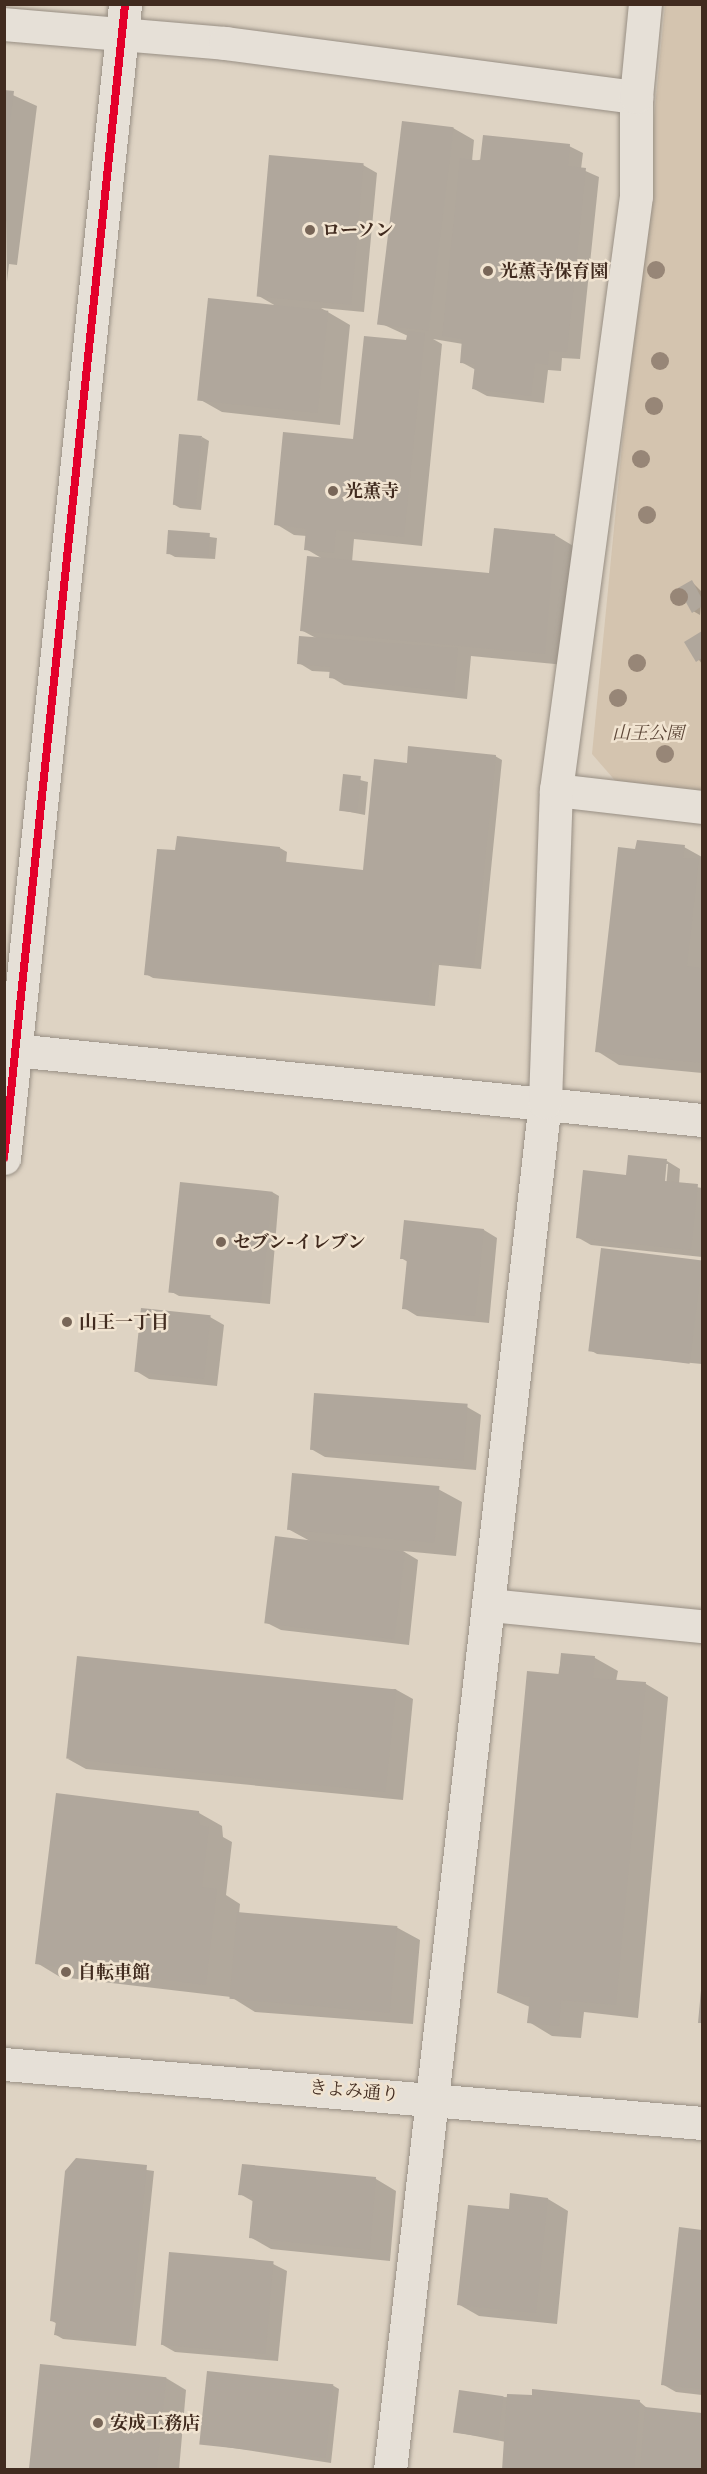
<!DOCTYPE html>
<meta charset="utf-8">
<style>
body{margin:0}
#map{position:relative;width:707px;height:2474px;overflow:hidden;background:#ded3c3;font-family:"Libre Caslon Text","Noto Serif JP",serif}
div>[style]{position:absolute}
.green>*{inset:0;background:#d4c4af}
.shadow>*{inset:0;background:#0003}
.building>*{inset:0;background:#b0a79c;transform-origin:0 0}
.roads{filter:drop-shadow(0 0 2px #988f84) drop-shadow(0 0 2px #988f84)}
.minor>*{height:33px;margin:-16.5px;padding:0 16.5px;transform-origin:16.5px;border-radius:16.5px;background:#e6e0d7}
.bus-1>*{height:8px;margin:-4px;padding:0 4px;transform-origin:4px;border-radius:4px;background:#e4002b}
.trees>*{width:18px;height:18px;margin:-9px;border-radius:50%;background:#978677}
.dots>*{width:16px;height:16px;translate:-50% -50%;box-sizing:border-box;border:3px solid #f1e4d1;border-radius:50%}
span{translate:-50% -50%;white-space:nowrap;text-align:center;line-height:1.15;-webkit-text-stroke:5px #f1e4d1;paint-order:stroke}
.poi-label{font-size:18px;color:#412b1f;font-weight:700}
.left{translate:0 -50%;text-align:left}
.park-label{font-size:18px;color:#5d4738;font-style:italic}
.street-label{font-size:18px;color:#412b1f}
.frame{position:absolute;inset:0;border:6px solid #412b1f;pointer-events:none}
</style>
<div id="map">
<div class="green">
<div style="clip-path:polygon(665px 5px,702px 5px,702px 794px,619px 785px,592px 754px)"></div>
</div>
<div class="shadow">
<div style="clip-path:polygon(4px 91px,37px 106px,17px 265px,9px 264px,7px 282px)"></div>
<div style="clip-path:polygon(453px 128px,474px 140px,472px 161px,569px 146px,583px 153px,581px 169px,599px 177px,580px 359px,562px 358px,561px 371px,548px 370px,544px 403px,487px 396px,474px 389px,476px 370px,461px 362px,463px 344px,433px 339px,442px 344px,422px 546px,354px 539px,352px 562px,490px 575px,555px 535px,575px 547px,565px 665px,471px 656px,467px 699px,344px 685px,331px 677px,331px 672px,312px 671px,299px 663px,316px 638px,301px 630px,323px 559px,306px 549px,307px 536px,294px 535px,276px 524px,355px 440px,407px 342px,408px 336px,382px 324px)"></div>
<div style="clip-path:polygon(363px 165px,377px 173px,364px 312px,321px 308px,350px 325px,340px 425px,222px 412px,199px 399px,276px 306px,257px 295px)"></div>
<div style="clip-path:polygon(202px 437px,209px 441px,201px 510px,180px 508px,173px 504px)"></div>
<div style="clip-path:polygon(169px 531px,217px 538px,215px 559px,175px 557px,168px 553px)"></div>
<div style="clip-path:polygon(692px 582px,702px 592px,700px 615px,693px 611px)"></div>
<div style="clip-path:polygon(702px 632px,702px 664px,686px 642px)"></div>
<div style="clip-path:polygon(495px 756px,502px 760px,481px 969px,439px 965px,435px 1006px,153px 978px,146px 974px,280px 848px,287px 852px,286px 863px,364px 871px,408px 764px)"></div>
<div style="clip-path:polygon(344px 776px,368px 782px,365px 815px,340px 810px)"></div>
<div style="clip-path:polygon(684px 847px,702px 857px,702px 1073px,619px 1065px,597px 1051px,636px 851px)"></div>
<div style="clip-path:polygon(evenodd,667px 1161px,680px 1169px,679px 1184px,702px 1188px,702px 1257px,591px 1245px,577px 1237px,627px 1177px,667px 1161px,665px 1164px,668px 1164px,666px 1188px,663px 1188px,665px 1164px)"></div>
<div style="clip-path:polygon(272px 1192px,279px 1196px,270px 1304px,179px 1296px,172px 1292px)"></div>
<div style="clip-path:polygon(484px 1230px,497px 1238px,489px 1323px,417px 1316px,404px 1308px,408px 1262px,401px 1258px)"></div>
<div style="clip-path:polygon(602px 1250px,702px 1262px,702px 1364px,597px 1354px,590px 1350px)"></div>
<div style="clip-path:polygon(210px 1317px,224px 1325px,217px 1386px,149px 1379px,136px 1371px)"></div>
<div style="clip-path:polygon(467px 1407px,481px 1415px,476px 1470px,325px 1457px,311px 1449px)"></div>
<div style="clip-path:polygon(438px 1489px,462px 1502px,456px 1556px,403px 1551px,418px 1560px,409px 1645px,281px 1630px,267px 1623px,310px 1541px,288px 1529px)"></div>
<div style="clip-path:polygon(562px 1655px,595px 1658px,618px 1671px,616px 1681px,646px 1684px,668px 1697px,638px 2018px,584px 2012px,581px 2038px,552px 2036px,529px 2022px,530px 2007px,498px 1993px)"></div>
<div style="clip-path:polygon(395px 1689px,413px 1699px,403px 1800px,86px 1769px,68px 1759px)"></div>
<div style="clip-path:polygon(199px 1813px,222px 1826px,223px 1837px,232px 1842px,226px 1895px,240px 1904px,239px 1914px,396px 1927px,420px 1940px,413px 2024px,255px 2012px,231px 1997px,60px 1977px,37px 1963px)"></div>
<div style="clip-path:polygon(77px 2160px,154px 2171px,136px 2346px,63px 2339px,56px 2335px,57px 2324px,51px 2320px)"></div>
<div style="clip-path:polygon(243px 2166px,376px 2179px,396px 2191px,390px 2261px,271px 2249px,250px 2237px,254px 2202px,240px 2194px)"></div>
<div style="clip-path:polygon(511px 2195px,548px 2199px,568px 2211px,557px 2324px,479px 2316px,458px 2304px,510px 2211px)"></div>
<div style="clip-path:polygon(680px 2229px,702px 2231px,702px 2395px,676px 2392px,662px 2384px)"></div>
<div style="clip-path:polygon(273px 2264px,287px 2271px,278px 2361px,175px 2352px,161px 2344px)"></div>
<div style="clip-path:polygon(166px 2378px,186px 2390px,179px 2470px,32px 2470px)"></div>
<div style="clip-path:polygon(332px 2385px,339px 2389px,331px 2463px,200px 2443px)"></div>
<div style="clip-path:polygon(534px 2391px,640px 2402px,647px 2408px,702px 2414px,702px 2470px,504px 2470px,506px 2442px,455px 2432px,503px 2397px,533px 2398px)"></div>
</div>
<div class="building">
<div style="clip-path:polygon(4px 90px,14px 91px,6px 154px,4px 154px)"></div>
<div style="left:402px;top:121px;width:52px;height:205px;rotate:7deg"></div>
<div style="clip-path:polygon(483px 135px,570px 144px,568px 166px,586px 168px,567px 352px,549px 351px,548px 365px,535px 363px,531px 396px,472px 389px,475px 364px,460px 363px,462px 339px,442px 336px,460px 158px,480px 161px)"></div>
<div style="left:269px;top:155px;width:95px;height:142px;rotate:5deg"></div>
<div style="left:208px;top:298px;width:121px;height:103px;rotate:6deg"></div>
<div style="clip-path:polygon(408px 331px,425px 333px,404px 537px,336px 530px,334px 553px,304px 550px,306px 529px,274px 525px,283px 432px,353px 439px,364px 336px,406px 340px)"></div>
<div style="left:179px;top:434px;width:23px;height:71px;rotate:5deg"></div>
<div style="clip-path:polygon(494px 528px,555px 534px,545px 654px,300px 631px,307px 556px,489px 573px)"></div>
<div style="left:168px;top:530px;width:42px;height:24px;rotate:4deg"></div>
<div style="clip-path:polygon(692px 580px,702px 599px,702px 606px,692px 613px,678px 588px)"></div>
<div style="clip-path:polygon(702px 631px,702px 658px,696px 662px,684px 642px)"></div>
<div style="clip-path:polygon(299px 636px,458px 648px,454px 692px,329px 678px,330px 667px,297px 664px)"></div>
<div style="clip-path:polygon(408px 746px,496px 755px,474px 966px,432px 962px,428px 1003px,144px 975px,157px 849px,175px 850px,177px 836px,280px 847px,279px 861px,363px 870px,374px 759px,407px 763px)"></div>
<div style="left:343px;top:774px;width:18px;height:37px;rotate:6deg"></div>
<div style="clip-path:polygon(637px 840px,685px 845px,683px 858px,699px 859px,687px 966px,702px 968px,702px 1063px,595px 1052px,618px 847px,635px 849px)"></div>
<div style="clip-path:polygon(628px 1155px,667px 1159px,665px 1181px,698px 1184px,691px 1250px,576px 1238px,583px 1170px,626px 1175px)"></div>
<div style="left:180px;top:1182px;width:93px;height:111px;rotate:6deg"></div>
<div style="clip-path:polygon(404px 1220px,484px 1229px,475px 1316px,402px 1309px,407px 1259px,400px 1259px)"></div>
<div style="left:601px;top:1248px;width:102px;height:104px;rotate:7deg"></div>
<div style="left:141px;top:1308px;width:70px;height:64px;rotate:6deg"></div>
<div style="left:314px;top:1393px;width:154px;height:57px;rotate:4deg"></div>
<div style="left:292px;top:1473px;width:148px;height:57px;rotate:5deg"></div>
<div style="left:275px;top:1536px;width:131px;height:88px;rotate:7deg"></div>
<div style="clip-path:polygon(561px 1653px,595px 1656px,593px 1678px,646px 1682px,616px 2005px,561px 2000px,559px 2026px,527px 2023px,530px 1997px,497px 1993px,527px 1671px,559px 1674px)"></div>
<div style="left:77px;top:1656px;width:321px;height:103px;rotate:6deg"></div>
<div style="clip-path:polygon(56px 1793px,199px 1811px,200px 1825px,209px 1827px,202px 1887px,217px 1889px,206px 1985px,35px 1964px)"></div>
<div style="left:237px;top:1912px;width:161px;height:87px;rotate:5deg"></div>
<div style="clip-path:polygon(701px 1990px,702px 1990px,702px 2023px,698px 2023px)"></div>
<div style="clip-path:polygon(76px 2158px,147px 2165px,129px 2343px,54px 2335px,56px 2322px,50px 2321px,65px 2171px)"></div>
<div style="clip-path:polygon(242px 2164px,376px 2177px,370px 2250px,249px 2238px,253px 2196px,238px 2195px)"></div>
<div style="clip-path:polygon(510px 2193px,548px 2198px,536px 2313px,457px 2305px,468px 2205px,509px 2209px)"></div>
<div style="clip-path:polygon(679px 2227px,702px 2230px,702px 2389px,661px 2385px)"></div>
<div style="left:169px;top:2252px;width:105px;height:93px;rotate:5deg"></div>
<div style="left:40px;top:2364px;width:127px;height:106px;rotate:6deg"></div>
<div style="left:207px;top:2371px;width:127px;height:74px;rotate:6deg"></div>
<div style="clip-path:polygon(532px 2389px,640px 2400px,634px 2470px,502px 2470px,507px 2394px,532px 2395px)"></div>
<div style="left:459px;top:2390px;width:45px;height:43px;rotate:8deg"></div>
<div style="clip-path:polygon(645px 2407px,702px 2413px,702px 2470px,640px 2470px)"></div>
</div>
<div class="roads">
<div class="minor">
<div style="left:4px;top:24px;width:222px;rotate:4.9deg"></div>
<div style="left:225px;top:43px;width:415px;rotate:7.5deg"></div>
<div style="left:556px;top:790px;width:147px;rotate:6.6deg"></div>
<div style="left:4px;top:1049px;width:702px;rotate:5.81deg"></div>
<div style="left:4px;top:1158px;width:1160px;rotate:-84.01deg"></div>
<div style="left:490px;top:1605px;width:213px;rotate:5.7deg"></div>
<div style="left:4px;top:2064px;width:700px;rotate:4.83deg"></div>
<div style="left:390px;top:2470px;width:1377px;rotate:-83.54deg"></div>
<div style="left:545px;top:1102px;width:312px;rotate:-88deg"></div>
<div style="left:556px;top:790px;width:599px;rotate:-82.33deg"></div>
<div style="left:636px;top:196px;width:99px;rotate:-90deg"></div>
<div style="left:636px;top:97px;width:93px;rotate:-84.5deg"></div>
</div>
</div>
<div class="bus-1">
<div style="left:4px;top:1158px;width:1160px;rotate:-84.01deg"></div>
</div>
<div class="trees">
<div style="left:656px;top:270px"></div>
<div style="left:660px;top:361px"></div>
<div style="left:654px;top:406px"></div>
<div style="left:641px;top:459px"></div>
<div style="left:647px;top:515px"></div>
<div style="left:679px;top:597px"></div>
<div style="left:637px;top:663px"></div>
<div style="left:618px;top:698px"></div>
<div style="left:665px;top:754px"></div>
</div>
<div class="dots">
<div style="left:310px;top:230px;background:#786658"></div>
<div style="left:488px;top:271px;background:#786658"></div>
<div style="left:333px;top:491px;background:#786658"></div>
<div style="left:221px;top:1242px;background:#786658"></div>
<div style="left:67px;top:1322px;background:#786658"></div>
<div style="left:66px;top:1972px;background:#786658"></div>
<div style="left:98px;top:2423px;background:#786658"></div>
</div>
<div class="poi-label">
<span class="left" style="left:322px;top:230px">ローソン</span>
<span class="left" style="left:500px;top:271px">光薫寺保育園</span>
<span class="left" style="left:345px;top:491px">光薫寺</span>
<span class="left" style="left:233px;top:1242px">セブン-イレブン</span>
<span class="left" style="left:79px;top:1322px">山王一丁目</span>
<span class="left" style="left:78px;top:1972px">自転車館</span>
<span class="left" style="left:110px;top:2423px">安成工務店</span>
</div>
<div class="park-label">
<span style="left:648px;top:733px">山王公園</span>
</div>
<div class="street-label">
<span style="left:354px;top:2091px;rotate:5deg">きよみ通り</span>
</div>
<div class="frame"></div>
</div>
